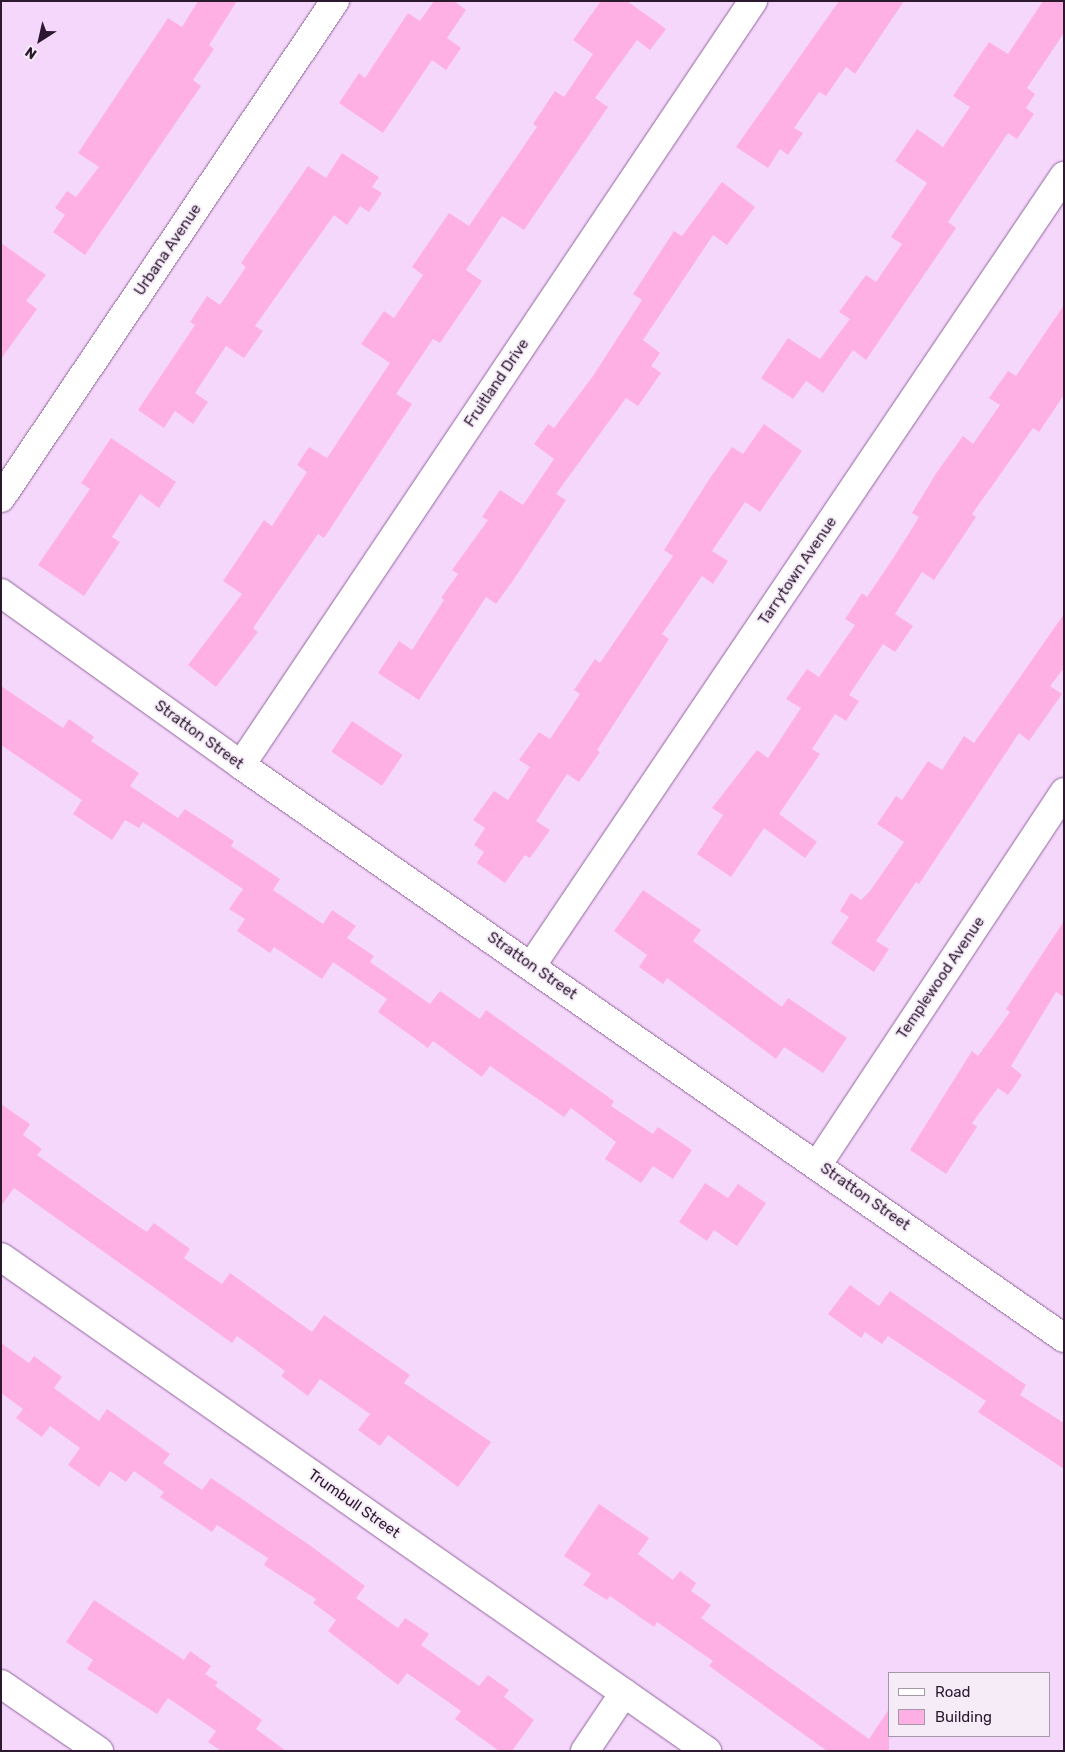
<!DOCTYPE html>
<style>
body{margin:0}
#map{position:relative;width:1065px;height:1752px;overflow:hidden;background:#f5d7fc;font-family:Rubik,sans-serif}
div>[style]{position:absolute}
.building>*{inset:0;background:#feb0e4;transform-origin:0 0}
.roads{filter:drop-shadow(0 0 1px #92649c) drop-shadow(0 0 1px #92649c)}
.street>*{height:28px;margin:-14px;padding:0 14px;transform-origin:14px;border-radius:14px;background:#fff}
span{translate:-50% -50%;white-space:nowrap;text-align:center;line-height:1.15;-webkit-text-stroke:4px #f6ecf8;paint-order:stroke}
.street-label{font-size:15px;color:#2c1930}
.frame{position:absolute;inset:0;border:2px solid #2c1930;pointer-events:none}
.legend{position:absolute;left:888px;top:1672px;width:162px;height:65px;box-sizing:border-box;background:#f6ecf8;border:1px solid #a598a8;margin:0;padding:6px 9px;list-style:none;font-size:15px;color:#2c1930}
.legend li{display:flex;align-items:center;gap:10px;height:25px}
.legend b{width:25px;border:1px solid #a598a8}
.north{position:absolute;left:15px;top:15px;width:50px;height:50px;-webkit-text-stroke:4px #f6ecf8;paint-order:stroke;rotate:215deg;font-size:14px;font-weight:700;line-height:20px;text-align:center;color:#2c1930}
.north::after{content:'';display:block;margin:auto;width:18px;height:22px;background:#2c1930;clip-path:polygon(50% 0,100% 100%,50% 72%,0 100%)}
</style>
<div id="map">
<div class="building">
<div style="clip-path:polygon(198px 1px,237px 1px,209px 45px,214px 49px,193px 80px,201px 86px,85px 255px,53px 232px,65px 215px,55px 208px,67px 191px,76px 197px,99px 167px,78px 153px,168px 18px,182px 27px)"></div>
<div style="clip-path:polygon(434px 1px,454px 1px,466px 10px,447px 38px,461px 48px,446px 70px,432px 60px,383px 133px,339px 103px,359px 73px,365px 78px,408px 13px,420px 21px)"></div>
<div style="clip-path:polygon(601px 1px,627px 1px,666px 29px,650px 50px,637px 40px,595px 98px,608px 107px,524px 230px,502px 216px,466px 270px,482px 281px,440px 343px,433px 339px,396px 394px,412px 404px,324px 538px,318px 534px,253px 628px,258px 632px,216px 687px,188px 665px,242px 594px,223px 581px,264px 520px,272px 526px,307px 472px,297px 465px,309px 447px,327px 458px,390px 363px,361px 344px,384px 311px,394px 318px,423px 275px,412px 267px,449px 213px,469px 226px,537px 127px,533px 124px,555px 91px,564px 97px,593px 54px,573px 40px)"></div>
<div style="clip-path:polygon(839px 1px,904px 1px,855px 74px,846px 67px,826px 96px,819px 92px,794px 128px,803px 133px,788px 155px,780px 149px,768px 168px,736px 147px)"></div>
<div style="clip-path:polygon(1043px 1px,1064px 1px,1064px 33px,1027px 88px,1035px 94px,1026px 108px,1034px 114px,1017px 139px,1008px 133px,948px 222px,956px 228px,866px 360px,853px 350px,823px 393px,806px 381px,793px 399px,761px 378px,788px 338px,820px 359px,850px 319px,839px 312px,866px 275px,876px 282px,902px 244px,891px 237px,927px 183px,895px 161px,917px 129px,943px 147px,970px 107px,953px 96px,989px 42px,1008px 54px)"></div>
<div style="clip-path:polygon(342px 153px,379px 177px,372px 187px,382px 193px,369px 212px,360px 206px,347px 225px,334px 215px,255px 326px,263px 331px,244px 358px,226px 346px,195px 393px,208px 402px,193px 424px,175px 411px,164px 428px,138px 410px,195px 325px,190px 322px,207px 296px,220px 305px,246px 267px,241px 263px,308px 166px,326px 178px)"></div>
<div style="clip-path:polygon(722px 182px,755px 207px,727px 245px,713px 235px,643px 340px,660px 353px,651px 366px,661px 373px,638px 406px,626px 398px,556px 494px,566px 500px,514px 579px,496px 604px,486px 597px,419px 700px,378px 673px,399px 641px,412px 650px,444px 600px,441px 598px,458px 574px,452px 570px,488px 520px,482px 517px,500px 490px,523px 505px,554px 459px,534px 444px,548px 424px,554px 428px,593px 376px,642px 300px,633px 294px,674px 231px,682px 236px)"></div>
<div style="clip-path:polygon(1px 243px,46px 275px,26px 301px,37px 309px,1px 359px)"></div>
<div style="clip-path:polygon(1064px 305px,1064px 395px,1039px 432px,1033px 428px,972px 514px,976px 517px,934px 580px,922px 572px,895px 614px,913px 626px,895px 652px,883px 644px,849px 695px,859px 701px,846px 721px,835px 714px,812px 749px,820px 754px,779px 814px,817px 842px,805px 858px,764px 828px,731px 877px,697px 854px,723px 815px,712px 808px,757px 750px,768px 758px,801px 708px,786px 699px,807px 669px,819px 677px,855px 625px,845px 619px,862px 593px,867px 597px,896px 554px,919px 517px,912px 513px,937px 472px,963px 436px,973px 444px,1000px 405px,989px 398px,1008px 371px,1016px 376px)"></div>
<div style="clip-path:polygon(764px 424px,802px 451px,760px 512px,745px 502px,712px 551px,728px 561px,713px 584px,702px 576px,662px 634px,669px 639px,597px 750px,600px 752px,579px 782px,567px 774px,536px 821px,550px 830px,530px 858px,525px 855px,505px 883px,477px 863px,484px 852px,474px 845px,485px 828px,473px 820px,494px 791px,508px 800px,530px 767px,519px 760px,539px 732px,550px 739px,580px 694px,574px 690px,595px 659px,600px 663px,673px 556px,664px 550px,710px 478px,732px 447px,743px 454px)"></div>
<div style="clip-path:polygon(111px 438px,176px 482px,159px 508px,140px 494px,112px 537px,120px 542px,84px 596px,38px 565px,90px 489px,81px 483px)"></div>
<div style="clip-path:polygon(1064px 614px,1064px 668px,1050px 686px,1062px 694px,1029px 741px,1019px 733px,919px 884px,916px 882px,876px 941px,889px 949px,874px 972px,831px 943px,849px 917px,840px 911px,851px 893px,861px 900px,870px 891px,904px 842px,877px 824px,896px 796px,902px 800px,928px 761px,942px 770px,964px 736px,974px 743px)"></div>
<div style="clip-path:polygon(1px 686px,63px 728px,69px 719px,94px 737px,91px 741px,139px 773px,130px 786px,178px 818px,185px 809px,234px 841px,231px 846px,280px 879px,273px 890px,323px 924px,332px 910px,356px 926px,347px 938px,374px 956px,370px 962px,430px 1004px,440px 991px,480px 1019px,486px 1010px,614px 1101px,611px 1106px,653px 1134px,658px 1127px,692px 1150px,673px 1179px,653px 1166px,641px 1183px,605px 1159px,616px 1142px,571px 1108px,564px 1117px,490px 1066px,482px 1077px,433px 1041px,428px 1048px,378px 1012px,387px 999px,333px 962px,322px 979px,274px 947px,270px 953px,237px 931px,245px 919px,229px 909px,243px 889px,143px 822px,139px 828px,125px 820px,112px 840px,73px 814px,82px 800px,1px 745px)"></div>
<div style="left:352px;top:721px;width:61px;height:37px;rotate:34deg"></div>
<div style="clip-path:polygon(643px 890px,701px 930px,693px 941px,782px 1007px,788px 998px,847px 1038px,823px 1073px,784px 1047px,776px 1059px,667px 978px,663px 984px,639px 967px,647px 955px,614px 931px)"></div>
<div style="clip-path:polygon(1064px 921px,1064px 997px,1056px 992px,1011px 1066px,1022px 1075px,1008px 1095px,998px 1088px,972px 1123px,977px 1127px,946px 1174px,910px 1150px,972px 1051px,978px 1056px,1010px 1012px,1006px 1009px)"></div>
<div style="clip-path:polygon(1px 1104px,30px 1124px,23px 1135px,42px 1149px,37px 1155px,123px 1216px,147px 1232px,154px 1223px,190px 1249px,184px 1258px,222px 1284px,230px 1273px,312px 1332px,324px 1315px,410px 1375px,404px 1383px,491px 1442px,458px 1487px,388px 1435px,380px 1446px,358px 1430px,370px 1414px,320px 1379px,308px 1396px,281px 1376px,285px 1371px,237px 1336px,232px 1343px,14px 1188px,1px 1206px)"></div>
<div style="clip-path:polygon(705px 1183px,728px 1198px,738px 1184px,766px 1203px,737px 1246px,714px 1230px,707px 1241px,679px 1222px)"></div>
<div style="clip-path:polygon(850px 1285px,879px 1306px,890px 1291px,1026px 1385px,1020px 1395px,1064px 1423px,1064px 1469px,978px 1412px,986px 1401px,888px 1336px,882px 1344px,865px 1332px,861px 1338px,828px 1314px)"></div>
<div style="clip-path:polygon(1px 1343px,29px 1363px,34px 1356px,62px 1377px,54px 1388px,99px 1421px,107px 1409px,170px 1454px,163px 1463px,202px 1490px,211px 1478px,308px 1544px,365px 1586px,356px 1598px,398px 1628px,405px 1618px,429px 1634px,421px 1645px,479px 1686px,488px 1675px,509px 1690px,504px 1697px,534px 1720px,512px 1751px,499px 1751px,455px 1719px,461px 1711px,407px 1673px,398px 1685px,372px 1665px,328px 1631px,336px 1620px,313px 1603px,316px 1599px,264px 1565px,268px 1558px,217px 1525px,212px 1532px,160px 1497px,164px 1492px,134px 1471px,126px 1482px,110px 1471px,99px 1487px,68px 1465px,80px 1448px,50px 1426px,42px 1437px,16px 1418px,23px 1409px,1px 1393px)"></div>
<div style="clip-path:polygon(599px 1504px,649px 1538px,638px 1554px,673px 1580px,680px 1571px,696px 1583px,691px 1591px,711px 1605px,701px 1618px,869px 1739px,889px 1709px,889px 1751px,827px 1751px,709px 1666px,713px 1661px,657px 1622px,654px 1627px,610px 1596px,607px 1600px,583px 1585px,591px 1574px,564px 1556px)"></div>
<div style="clip-path:polygon(94px 1600px,184px 1660px,190px 1651px,211px 1666px,205px 1674px,218px 1682px,215px 1686px,262px 1720px,256px 1729px,286px 1751px,221px 1751px,208px 1742px,216px 1731px,168px 1698px,157px 1714px,87px 1669px,93px 1660px,66px 1642px)"></div>
</div>
<div class="roads">
<div class="street">
<div style="left:1px;top:498px;width:599px;rotate:-56.1deg"></div>
<div style="left:1px;top:593px;width:295px;rotate:35.6deg"></div>
<div style="left:241px;top:765px;width:1003px;rotate:34.85deg"></div>
<div style="left:241px;top:765px;width:920px;rotate:-56.17deg"></div>
<div style="left:532px;top:965px;width:952px;rotate:-56.01deg"></div>
<div style="left:818px;top:1164px;width:446px;rotate:-56.5deg"></div>
<div style="left:1px;top:1257px;width:862px;rotate:34.98deg"></div>
<div style="left:1px;top:1684px;width:119px;rotate:34.4deg"></div>
<div style="left:585px;top:1751px;width:70px;rotate:-56.1deg"></div>
</div>
</div>
<div class="street-label">
<span style="left:168px;top:250px;rotate:-56deg">Urbana Avenue</span>
<span style="left:497px;top:383px;rotate:-56deg">Fruitland Drive</span>
<span style="left:798px;top:571px;rotate:-56deg">Tarrytown Avenue</span>
<span style="left:199px;top:735px;rotate:36deg">Stratton Street</span>
<span style="left:532px;top:966px;rotate:35deg">Stratton Street</span>
<span style="left:941px;top:978px;rotate:-56deg">Templewood Avenue</span>
<span style="left:865px;top:1197px;rotate:35deg">Stratton Street</span>
<span style="left:354px;top:1504px;rotate:35deg">Trumbull Street</span>
</div>
<div class="frame"></div>
<ul class="legend">
<li><b style="height:6px;background:#fff"></b>Road</li>
<li><b style="height:14px;background:#feb0e4"></b>Building</li>
</ul>
<div class="north">N</div>
</div>
